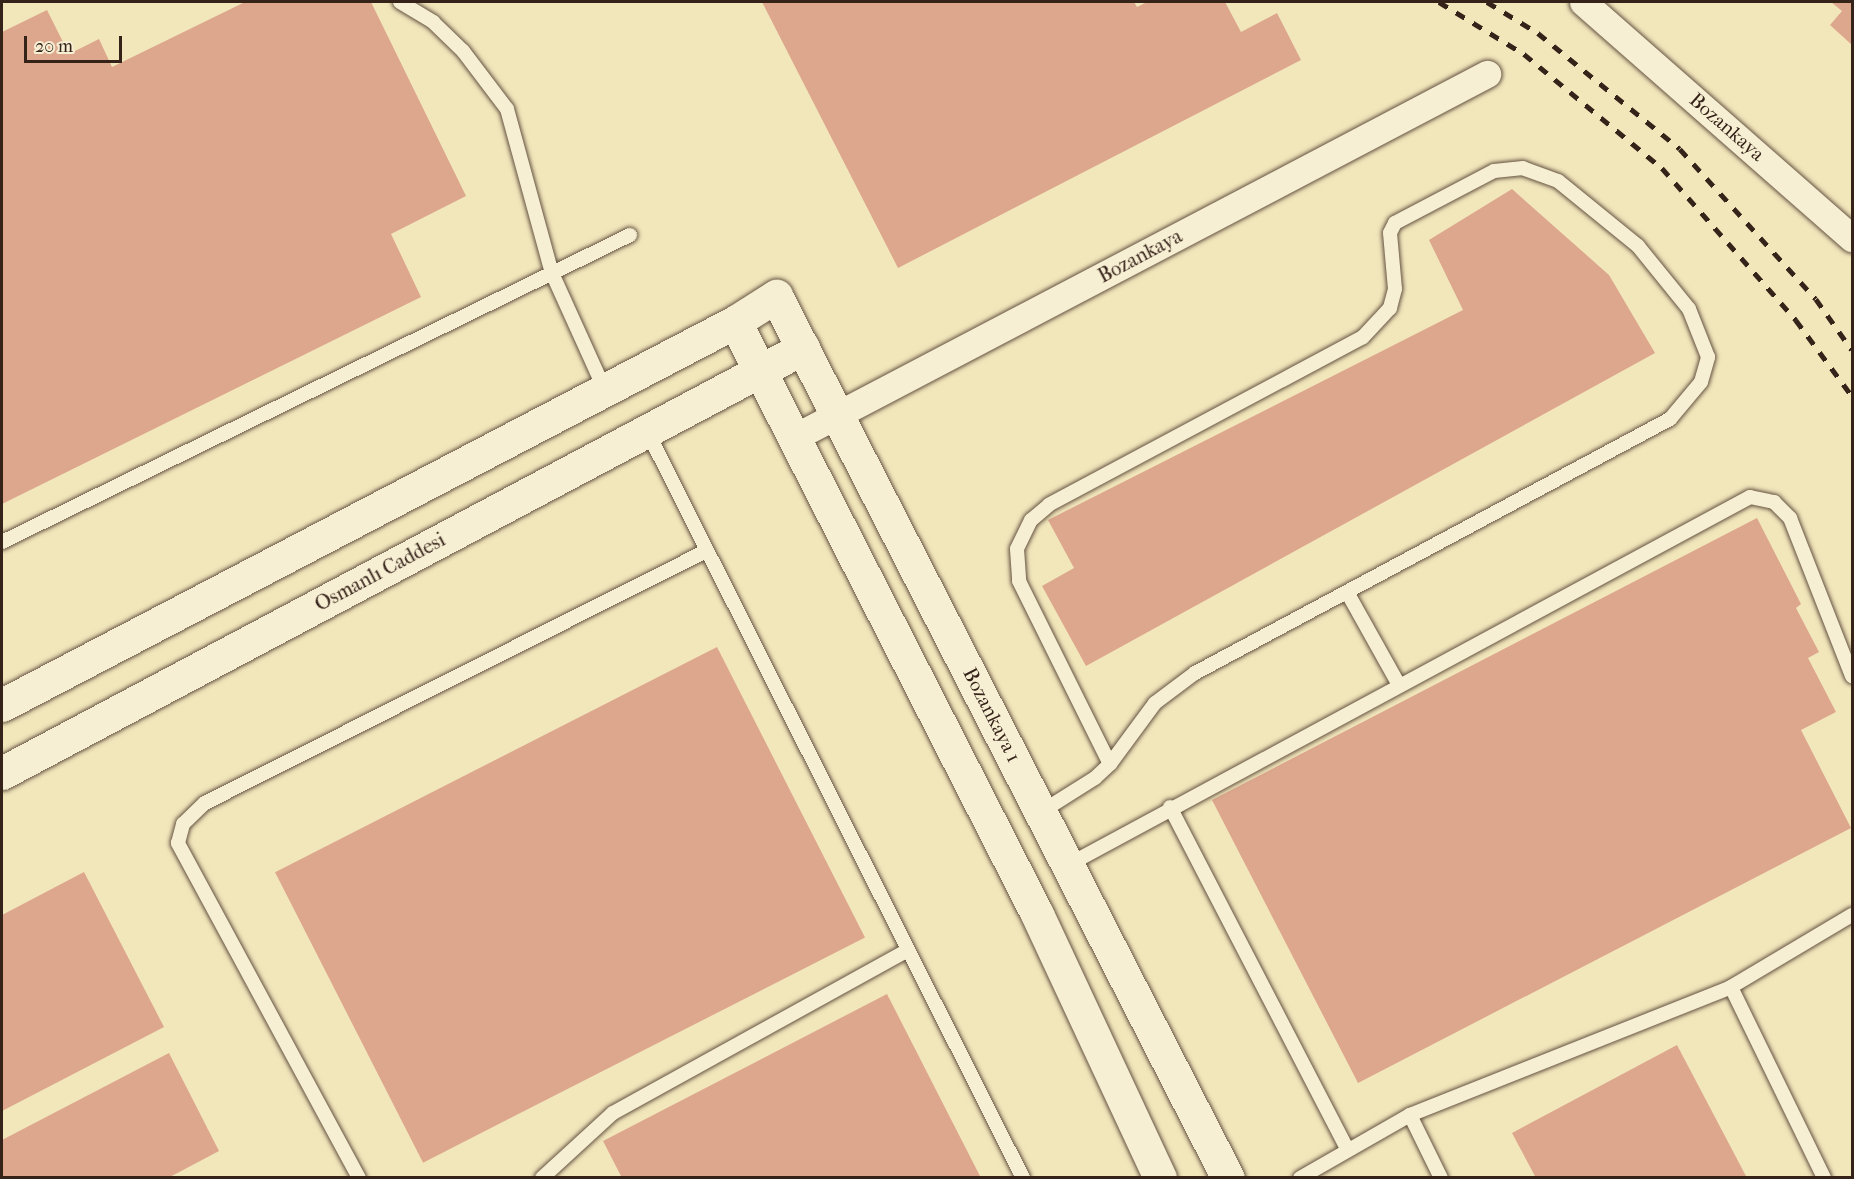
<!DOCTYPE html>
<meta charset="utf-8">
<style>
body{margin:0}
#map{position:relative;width:1854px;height:1179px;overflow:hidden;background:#f2e6bb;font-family:"IM FELL French Canon",serif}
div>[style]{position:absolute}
.building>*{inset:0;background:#dda78e;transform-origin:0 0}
.roads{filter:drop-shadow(0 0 2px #645342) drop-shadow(0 0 2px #645342)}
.lane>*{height:14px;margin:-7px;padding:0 7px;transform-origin:7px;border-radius:7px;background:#f7efd3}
.street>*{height:27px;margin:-13.5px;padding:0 13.5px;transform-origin:13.5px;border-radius:13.5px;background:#f7efd3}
.secondary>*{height:33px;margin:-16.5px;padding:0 16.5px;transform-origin:16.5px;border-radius:16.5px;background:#f7efd3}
.rail>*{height:4.5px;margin-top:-2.25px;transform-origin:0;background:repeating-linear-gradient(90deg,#352219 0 10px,transparent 0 20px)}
span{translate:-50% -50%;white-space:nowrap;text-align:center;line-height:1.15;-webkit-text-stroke:4.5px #f7efd3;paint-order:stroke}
.street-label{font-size:20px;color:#352219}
.frame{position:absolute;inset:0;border:3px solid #352219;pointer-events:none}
.scale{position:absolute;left:24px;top:36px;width:98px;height:27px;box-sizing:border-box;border:3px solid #352219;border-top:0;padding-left:8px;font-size:18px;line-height:21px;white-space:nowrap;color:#352219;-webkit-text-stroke:4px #f7efd3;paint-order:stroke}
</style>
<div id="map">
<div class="building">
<div style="clip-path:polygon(245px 2px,371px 2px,466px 196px,391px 234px,421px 297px,2px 504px,2px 32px,47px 10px,69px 54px,99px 39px,112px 67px)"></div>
<div style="clip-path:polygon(762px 2px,1134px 2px,1137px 7px,1147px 2px,1225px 2px,1241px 32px,1277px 13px,1301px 60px,898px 268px)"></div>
<div style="clip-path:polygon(1831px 2px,1852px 2px,1852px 45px,1830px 25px,1842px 11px)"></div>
<div style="clip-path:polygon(1512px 189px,1609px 275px,1655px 353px,1086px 666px,1042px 586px,1074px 568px,1048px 520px,1463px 310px,1429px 240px)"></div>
<div style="clip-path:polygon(1757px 518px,1801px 604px,1796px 608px,1819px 652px,1808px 658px,1836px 712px,1801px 730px,1851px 828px,1358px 1083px,1212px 800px)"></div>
<div style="left:717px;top:647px;width:326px;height:496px;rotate:63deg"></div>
<div style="clip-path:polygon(84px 872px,164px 1027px,2px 1111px,2px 915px)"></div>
<div style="clip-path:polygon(887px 994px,981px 1178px,622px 1178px,603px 1141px)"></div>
<div style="clip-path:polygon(1677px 1045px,1747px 1178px,1536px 1178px,1512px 1133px)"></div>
<div style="clip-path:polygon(169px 1053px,219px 1151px,168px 1178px,2px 1178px,2px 1140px)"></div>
</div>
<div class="roads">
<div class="lane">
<div style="left:400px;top:2px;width:39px;rotate:31deg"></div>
<div style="left:433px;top:22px;width:42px;rotate:44deg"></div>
<div style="left:463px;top:51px;width:73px;rotate:52.8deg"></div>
<div style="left:507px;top:109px;width:170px;rotate:74.7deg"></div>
<div style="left:552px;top:273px;width:126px;rotate:65.7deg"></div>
<div style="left:647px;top:431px;width:836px;rotate:63.28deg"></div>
<div style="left:2px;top:542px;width:699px;rotate:-26.05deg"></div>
<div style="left:1347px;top:592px;width:107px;rotate:60.8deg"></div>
<div style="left:1170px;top:807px;width:386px;rotate:62.6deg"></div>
<div style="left:1041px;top:812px;width:64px;rotate:-32.2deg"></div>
<div style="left:1095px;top:778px;width:21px;rotate:-43deg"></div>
<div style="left:1110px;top:764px;width:76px;rotate:-53.6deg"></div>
<div style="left:1155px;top:703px;width:50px;rotate:-36.9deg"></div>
<div style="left:1195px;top:673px;width:539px;rotate:-28.14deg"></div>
<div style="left:1670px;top:419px;width:48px;rotate:-50deg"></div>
<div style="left:1701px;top:382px;width:26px;rotate:-74deg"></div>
<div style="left:1708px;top:357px;width:52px;rotate:-111.6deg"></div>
<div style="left:1689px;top:309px;width:81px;rotate:-129deg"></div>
<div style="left:1638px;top:246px;width:103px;rotate:-140.9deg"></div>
<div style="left:1558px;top:181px;width:37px;rotate:-160deg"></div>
<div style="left:1523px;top:168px;width:29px;rotate:174deg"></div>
<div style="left:1494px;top:171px;width:112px;rotate:152.3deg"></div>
<div style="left:1395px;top:223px;width:11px;rotate:117deg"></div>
<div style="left:1390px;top:233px;width:56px;rotate:84.9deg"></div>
<div style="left:1395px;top:289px;width:20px;rotate:105deg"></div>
<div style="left:1390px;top:308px;width:40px;rotate:133deg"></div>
<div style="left:1363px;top:337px;width:356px;rotate:151.9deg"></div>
<div style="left:1049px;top:505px;width:23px;rotate:140deg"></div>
<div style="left:1031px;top:520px;width:32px;rotate:116deg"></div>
<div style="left:1017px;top:549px;width:32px;rotate:86deg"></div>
<div style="left:1019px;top:581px;width:204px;rotate:63.6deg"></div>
<div style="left:1068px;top:865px;width:775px;rotate:-28.35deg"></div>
<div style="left:1750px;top:497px;width:25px;rotate:12deg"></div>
<div style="left:1774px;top:502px;width:23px;rotate:45deg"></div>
<div style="left:1790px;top:518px;width:170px;rotate:68.6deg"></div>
<div style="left:1731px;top:987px;width:212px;rotate:64deg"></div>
<div style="left:1410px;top:1115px;width:70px;rotate:63.8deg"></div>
<div style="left:359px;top:1178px;width:381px;rotate:-118.4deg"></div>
<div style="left:178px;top:843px;width:20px;rotate:-75deg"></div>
<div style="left:183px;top:824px;width:30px;rotate:-44deg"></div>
<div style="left:205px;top:803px;width:559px;rotate:-26.7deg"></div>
<div style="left:542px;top:1178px;width:96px;rotate:-42.5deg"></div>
<div style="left:613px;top:1113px;width:336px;rotate:-28.9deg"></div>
<div style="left:1300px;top:1178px;width:127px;rotate:-29.8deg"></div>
<div style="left:1410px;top:1115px;width:346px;rotate:-21.7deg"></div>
<div style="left:1731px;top:987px;width:141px;rotate:-30.8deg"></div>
</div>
<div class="street">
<div style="left:1583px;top:2px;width:358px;rotate:41.3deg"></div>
<div style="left:793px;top:438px;width:784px;rotate:-27.68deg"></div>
</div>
<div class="secondary">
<div style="left:735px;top:322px;width:665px;rotate:62.97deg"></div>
<div style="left:1037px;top:914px;width:291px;rotate:65deg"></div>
<div style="left:2px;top:705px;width:827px;rotate:-27.59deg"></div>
<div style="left:735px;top:322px;width:49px;rotate:-32.4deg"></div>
<div style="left:776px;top:296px;width:991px;rotate:62.87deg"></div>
<div style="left:2px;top:773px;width:907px;rotate:-27.95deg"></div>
</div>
</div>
<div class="rail">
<div style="left:1439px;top:2px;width:100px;rotate:31.5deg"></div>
<div style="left:1524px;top:54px;width:179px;rotate:39.6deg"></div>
<div style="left:1662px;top:168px;width:203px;rotate:48.6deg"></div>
<div style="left:1796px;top:320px;width:94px;rotate:53.6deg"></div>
<div style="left:1487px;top:2px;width:60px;rotate:31.3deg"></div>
<div style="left:1538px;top:33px;width:183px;rotate:39.2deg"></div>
<div style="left:1680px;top:149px;width:202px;rotate:47.8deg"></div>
<div style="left:1816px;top:299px;width:62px;rotate:54.8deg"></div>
</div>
<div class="street-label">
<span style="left:1727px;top:127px;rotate:41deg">Bozankaya</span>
<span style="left:1140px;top:256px;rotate:-28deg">Bozankaya</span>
<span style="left:380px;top:572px;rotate:-28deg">Osmanlı Caddesi</span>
<span style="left:992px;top:715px;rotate:63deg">Bozankaya 1</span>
</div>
<div class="frame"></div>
<div class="scale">20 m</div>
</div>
